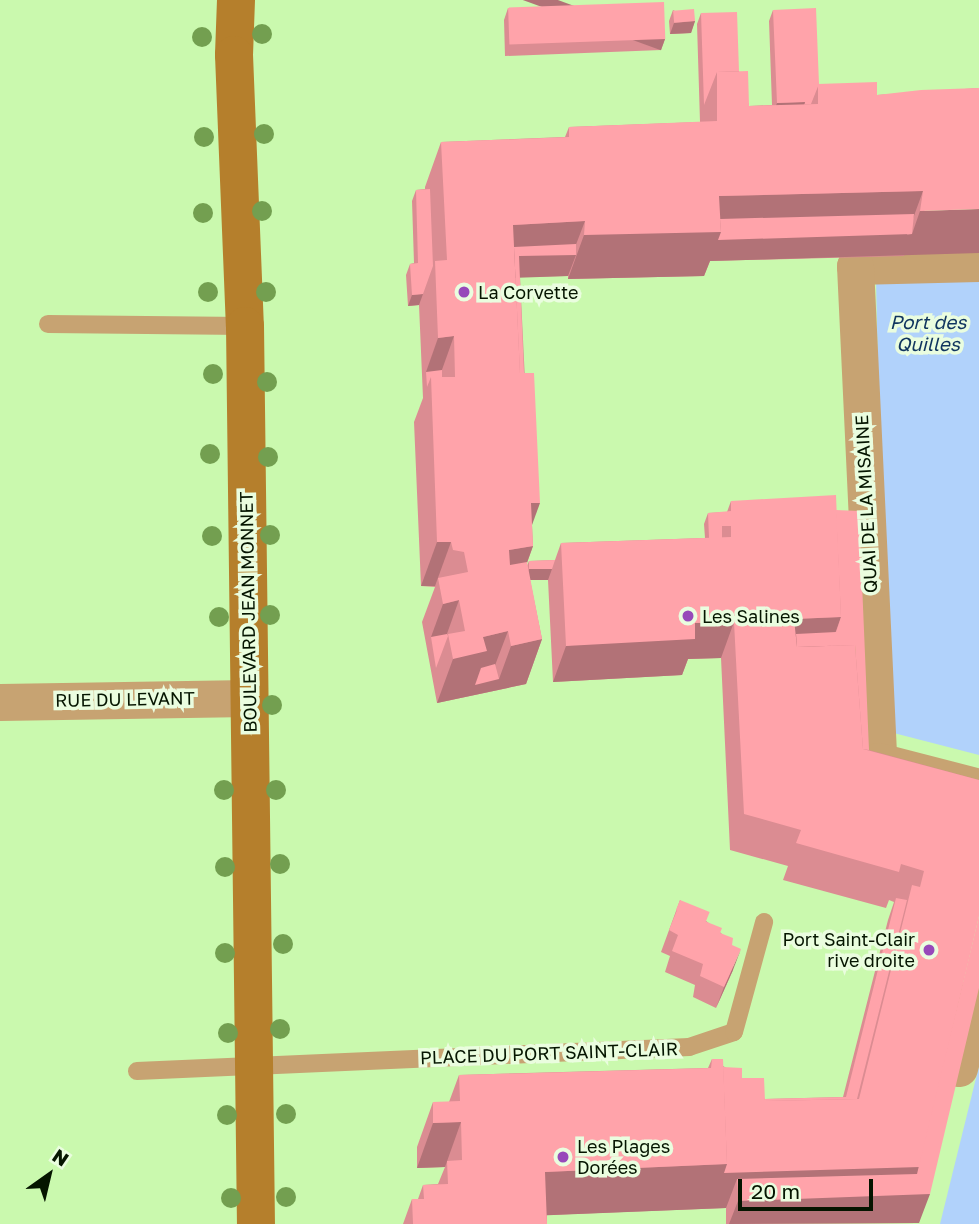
<!DOCTYPE html>
<meta charset="utf-8">
<style>
body{margin:0}
#map{position:relative;width:979px;height:1224px;overflow:hidden;background:#caf9ae;font-family:"Golos Text",sans-serif}
div>[style]{position:absolute}
.water>*{inset:0;background:#b1d2fb}
.lane>*{height:18px;margin:-9px;padding:0 9px;transform-origin:9px;border-radius:9px;background:#c7a372}
.street>*{height:37px;margin:-18.5px;padding:0 18.5px;transform-origin:18.5px;border-radius:18.5px;background:#c7a372}
.secondary>*{height:38px;margin:-19px;padding:0 19px;transform-origin:19px;border-radius:19px;background:#b57f2c}
.trees>*{width:20px;height:20px;margin:-10px;border-radius:50%;background:#739f50}
.wall>*{inset:0;background:#db8c92}
.shaded-wall>*{inset:0;background:#b27277;transform-origin:0 0}
.building>*{inset:0;background:#ffa3aa;transform-origin:0 0}
.dots>*{width:19px;height:19px;translate:-50% -50%;box-sizing:border-box;border:4px solid #eafddf;border-radius:50%}
span{translate:-50% -50%;white-space:nowrap;text-align:center;line-height:1.15;-webkit-text-stroke:7px #eafddf;paint-order:stroke}
.poi-label{font-size:18px;color:#051500}
.left{translate:0 -50%;text-align:left}
.right{translate:-100% -50%;text-align:right}
.street-label{font-size:18px;color:#051500}
.water-label{font-size:19px;color:#10355f;font-style:italic}
.north{position:absolute;left:14px;top:1140px;width:70px;height:70px;-webkit-text-stroke:5px #eafddf;paint-order:stroke;rotate:34deg;font-size:19px;font-weight:700;line-height:28px;text-align:center;color:#051500}
.north::after{content:'';display:block;margin:auto;width:24px;height:32px;background:#051500;clip-path:polygon(50% 0,100% 100%,50% 72%,0 100%)}
.scale{position:absolute;left:738px;top:1179px;width:135px;height:32px;box-sizing:border-box;border:4px solid #051500;border-top:0;padding-left:9px;font-size:21px;line-height:24px;white-space:nowrap;color:#051500;-webkit-text-stroke:5px #eafddf;paint-order:stroke}
</style>
<div id="map">
<div class="water">
<div style="clip-path:polygon(979px 278px,979px 755px,886px 731px,876px 280px)"></div>
<div style="clip-path:polygon(979px 1066px,979px 1224px,940px 1224px)"></div>
</div>
<div class="lane">
<div style="left:48px;top:324px;width:197px;rotate:0.6deg"></div>
<div style="left:137px;top:1071px;width:553px;rotate:-2.49deg"></div>
<div style="left:689px;top:1047px;width:47px;rotate:-18.4deg"></div>
<div style="left:734px;top:1032px;width:114px;rotate:-74.7deg"></div>
</div>
<div class="street">
<div style="left:979px;top:263px;width:124px;rotate:178.6deg"></div>
<div style="left:855px;top:266px;width:496px;rotate:87.3deg"></div>
<div style="left:878px;top:761px;width:104px;rotate:14.4deg"></div>
<div style="left:0;top:702px;width:249px;rotate:-0.9deg"></div>
<div style="left:959px;top:1068px;width:80px;rotate:-75.4deg"></div>
</div>
<div class="secondary">
<div style="left:236px;top:0;width:55px;rotate:92.1deg"></div>
<div style="left:234px;top:55px;width:271px;rotate:87.7deg"></div>
<div style="left:245px;top:326px;width:898px;rotate:89.3deg"></div>
</div>
<div class="trees">
<div style="left:262px;top:34px"></div>
<div style="left:202px;top:37px"></div>
<div style="left:264px;top:134px"></div>
<div style="left:204px;top:137px"></div>
<div style="left:262px;top:211px"></div>
<div style="left:203px;top:213px"></div>
<div style="left:208px;top:292px"></div>
<div style="left:266px;top:292px"></div>
<div style="left:213px;top:374px"></div>
<div style="left:267px;top:382px"></div>
<div style="left:210px;top:454px"></div>
<div style="left:268px;top:457px"></div>
<div style="left:270px;top:535px"></div>
<div style="left:212px;top:536px"></div>
<div style="left:270px;top:615px"></div>
<div style="left:219px;top:617px"></div>
<div style="left:272px;top:705px"></div>
<div style="left:224px;top:790px"></div>
<div style="left:276px;top:790px"></div>
<div style="left:280px;top:864px"></div>
<div style="left:225px;top:867px"></div>
<div style="left:283px;top:944px"></div>
<div style="left:225px;top:953px"></div>
<div style="left:280px;top:1029px"></div>
<div style="left:228px;top:1033px"></div>
<div style="left:286px;top:1114px"></div>
<div style="left:227px;top:1115px"></div>
<div style="left:286px;top:1197px"></div>
<div style="left:231px;top:1198px"></div>
</div>
<div class="wall">
<div style="clip-path:polygon(508px 8px,665px 39px,661px 50px,505px 56px,504px 20px)"></div>
<div style="clip-path:polygon(673px 10px,695px 21px,691px 33px,670px 34px,669px 21px)"></div>
<div style="clip-path:polygon(773px 10px,819px 84px,877px 95px,979px 88px,904px 256px,710px 261px,704px 276px,568px 279px,568px 276px,520px 277px,533px 546px,527px 563px,527px 566px,529px 561px,555px 560px,561px 543px,705px 538px,704px 524px,708px 513px,727px 512px,731px 501px,836px 510px,869px 750px,979px 780px,919px 1223px,726px 1224px,726px 1208px,547px 1215px,547px 1224px,403px 1224px,412px 1199px,418px 1199px,423px 1185px,438px 1184px,445px 1167px,417px 1168px,417px 1147px,433px 1102px,449px 1102px,459px 1075px,708px 1068px,712px 1059px,742px 1078px,765px 1099px,843px 1097px,888px 920px,894px 902px,889px 900px,886px 908px,783px 880px,788px 866px,730px 850px,721px 658px,688px 659px,682px 675px,553px 682px,548px 580px,530px 580px,542px 639px,526px 684px,437px 703px,422px 622px,435px 587px,421px 586px,414px 422px,423px 398px,419px 305px,408px 306px,406px 275px,410px 264px,414px 263px,412px 201px,416px 190px,425px 189px,425px 187px,441px 142px,565px 137px,569px 127px,700px 122px,697px 24px,701px 13px,739px 71px,749px 106px,772px 105px,769px 21px)"></div>
<div style="clip-path:polygon(680px 900px,721px 933px,732px 945px,733px 970px,716px 1008px,693px 997px,695px 985px,665px 972px,670px 956px,661px 952px)"></div>
</div>
<div class="shaded-wall">
<div style="clip-path:polygon(695px 21px,691px 33px,670px 34px,674px 23px)"></div>
<div style="left:665px;top:39px;width:12px;height:156px;rotate:110deg"></div>
<div style="clip-path:polygon(805px 102px,801px 113px,773px 114px,777px 103px)"></div>
<div style="clip-path:polygon(923px 191px,907px 235px,912px 234px,920px 211px,979px 209px,979px 253px,710px 261px,704px 276px,568px 279px,584px 235px,719px 196px)"></div>
<div style="clip-path:polygon(585px 221px,572px 255px,576px 255px,568px 276px,511px 278px,513px 225px)"></div>
<div style="clip-path:polygon(423px 294px,419px 305px,408px 306px,412px 295px)"></div>
<div style="clip-path:polygon(454px 336px,438px 381px,431px 377px,426px 372px,438px 338px)"></div>
<div style="clip-path:polygon(531px 503px,540px 503px,524px 547px)"></div>
<div style="clip-path:polygon(437px 542px,451px 542px,435px 586px,421px 586px)"></div>
<div style="clip-path:polygon(533px 546px,517px 590px,493px 595px,509px 550px)"></div>
<div style="clip-path:polygon(529px 569px,552px 569px,548px 580px,525px 580px)"></div>
<div style="clip-path:polygon(459px 600px,443px 645px,431px 637px,443px 604px)"></div>
<div style="clip-path:polygon(841px 617px,828px 653px,791px 655px,794px 619px)"></div>
<div style="clip-path:polygon(734px 622px,721px 658px,688px 659px,682px 675px,553px 682px,566px 646px,695px 623px)"></div>
<div style="clip-path:polygon(508px 631px,491px 676px,499px 679px,511px 646px,542px 639px,526px 684px,437px 703px,453px 659px,483px 637px)"></div>
<div style="clip-path:polygon(741px 949px,733px 970px,716px 1008px,724px 987px)"></div>
<div style="clip-path:polygon(461px 1122px,445px 1167px,417px 1168px,433px 1123px)"></div>
<div style="clip-path:polygon(727px 1164px,920px 1167px,930px 1194px,919px 1223px,729px 1224px,738px 1201px,737px 1179px,726px 1208px,529px 1216px,545px 1172px)"></div>
</div>
<div class="building">
<div style="left:664px;top:2px;width:37px;height:156px;rotate:88deg"></div>
<div style="clip-path:polygon(816px 8px,819px 84px,811px 104px,805px 104px,805px 102px,777px 103px,773px 10px)"></div>
<div style="left:694px;top:9px;width:12px;height:21px;rotate:85deg"></div>
<div style="clip-path:polygon(737px 12px,739px 71px,717px 72px,704px 105px,701px 13px)"></div>
<div style="clip-path:polygon(748px 71px,749px 106px,818px 104px,818px 84px,877px 82px,877px 95px,921px 90px,979px 88px,979px 209px,920px 211px,923px 191px,719px 196px,721px 232px,584px 235px,585px 221px,513px 225px,520px 373px,534px 373px,540px 503px,531px 503px,533px 546px,509px 550px,510px 565px,527px 562px,542px 639px,511px 646px,508px 631px,483px 637px,487px 651px,453px 659px,448px 634px,465px 631px,459px 600px,443px 604px,438px 578px,468px 572px,464px 552px,453px 550px,451px 542px,437px 542px,431px 377px,455px 377px,454px 336px,438px 338px,435px 261px,447px 260px,441px 142px,569px 137px,569px 127px,717px 121px,717px 72px)"></div>
<div style="clip-path:polygon(430px 189px,433px 266px,423px 294px,412px 295px,410px 264px,418px 263px,416px 190px)"></div>
<div style="clip-path:polygon(914px 214px,912px 234px,718px 240px,721px 232px,720px 219px)"></div>
<div style="clip-path:polygon(576px 244px,576px 255px,519px 256px,524px 373px,520px 373px,514px 247px)"></div>
<div style="clip-path:polygon(442px 370px,442px 377px,431px 377px,427px 387px,426px 372px)"></div>
<div style="clip-path:polygon(836px 495px,841px 617px,794px 619px,797px 647px,855px 645px,863px 749px,979px 780px,979px 916px,920px 1167px,724px 1173px,727px 1164px,723px 1067px,742px 1068px,742px 1078px,764px 1078px,765px 1101px,859px 1099px,912px 885px,920px 887px,924px 871px,901px 864px,899px 872px,796px 843px,801px 830px,744px 814px,734px 622px,695px 623px,695px 639px,566px 646px,561px 543px,731px 537px,731px 501px)"></div>
<div style="clip-path:polygon(836px 510px,859px 511px,869px 750px,863px 749px,855px 645px,797px 647px,796px 634px,836px 632px,841px 617px)"></div>
<div style="clip-path:polygon(731px 511px,731px 526px,722px 526px,722px 538px,709px 538px,708px 513px)"></div>
<div style="clip-path:polygon(555px 560px,552px 569px,529px 569px,529px 561px)"></div>
<div style="clip-path:polygon(447px 634px,448px 636px,436px 668px,431px 637px)"></div>
<div style="clip-path:polygon(495px 664px,499px 679px,475px 685px,481px 668px)"></div>
<div style="clip-path:polygon(896px 898px,907px 900px,857px 1099px,765px 1101px,765px 1099px,846px 1097px)"></div>
<div style="left:680px;top:900px;width:32px;height:11px;rotate:22deg"></div>
<div style="clip-path:polygon(677px 910px,722px 928px,720px 933px,733px 938px,732px 945px,741px 949px,724px 987px,700px 976px,703px 964px,672px 951px,678px 935px,669px 930px)"></div>
<div style="clip-path:polygon(979px 916px,979px 988px,930px 1194px,738px 1201px,737px 1179px,917px 1174px)"></div>
<div style="clip-path:polygon(712px 1059px,723px 1059px,727px 1164px,545px 1172px,547px 1224px,413px 1224px,412px 1199px,424px 1199px,423px 1185px,448px 1184px,447px 1161px,462px 1160px,461px 1122px,433px 1123px,433px 1102px,460px 1101px,459px 1075px,711px 1068px)"></div>
</div>
<div class="dots">
<div style="left:464px;top:292px;background:#9749ba"></div>
<div style="left:688px;top:616px;background:#9749ba"></div>
<div style="left:929px;top:950px;background:#9749ba"></div>
<div style="left:563px;top:1157px;background:#9749ba"></div>
</div>
<div class="poi-label">
<span class="left" style="left:478px;top:292px">La Corvette</span>
<span class="left" style="left:702px;top:616px">Les Salines</span>
<span class="right" style="left:915px;top:950px">Port Saint-Clair<br>rive droite</span>
<span class="left" style="left:577px;top:1157px">Les Plages<br>Dorées</span>
</div>
<div class="street-label">
<span style="left:866px;top:504px;rotate:-93deg">QUAI DE LA MISAINE</span>
<span style="left:248px;top:612px;rotate:-91deg">BOULEVARD JEAN MONNET</span>
<span style="left:125px;top:699px;rotate:-1deg">RUE DU LEVANT</span>
<span style="left:549px;top:1053px;rotate:-2deg">PLACE DU PORT SAINT-CLAIR</span>
</div>
<div class="water-label">
<span style="left:928px;top:333px">Port des<br>Quilles</span>
</div>
<div class="north">N</div>
<div class="scale">20 m</div>
</div>
